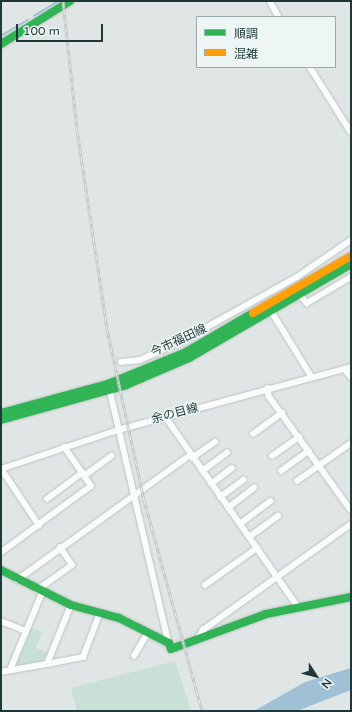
<!DOCTYPE html>
<meta charset="utf-8">
<style>
body{margin:0}
#map{position:relative;width:352px;height:712px;overflow:hidden;background:#e0e6e5;font-family:"Varela Round","Noto Sans JP",sans-serif}
div>[style]{position:absolute}
.green>*{inset:0;background:#c8e0d6}
.water>*{inset:0;background:#a0c0d6}
.stream>*{height:1.5px;margin:-0.75px;padding:0 0.75px;transform-origin:0.75px;border-radius:0.75px;background:#a0c0d6}
.roads{filter:drop-shadow(0 0 1px #bdc3c2) drop-shadow(0 0 1px #bdc3c2)}
.street>*{height:5.5px;margin:-2.75px;padding:0 2.75px;transform-origin:2.75px;border-radius:2.75px;background:#fafbfb}
.fast>*{height:8px;margin:-4px;padding:0 4px;transform-origin:4px;border-radius:4px;background:#30b455}
.slow>*{height:8px;margin:-4px;padding:0 4px;transform-origin:4px;border-radius:4px;background:#ff9f0a}
.rail>*{height:3px;margin-top:-1.5px;transform-origin:0;background:repeating-linear-gradient(90deg,#edf6f4 0 4.5px,#c5c9c9 0 9px);box-sizing:border-box;border-block:1px solid #c5c9c9}
span{translate:-50% -50%;white-space:nowrap;text-align:center;line-height:1.15;-webkit-text-stroke:3px #edf6f4;paint-order:stroke}
.street-label{font-size:12px;color:#1f3838}
.frame{position:absolute;inset:0;border:2px solid #1f3838;pointer-events:none}
.legend{position:absolute;left:196px;top:16px;width:140px;height:52px;box-sizing:border-box;background:#edf6f4;border:1px solid #9baaa9;margin:0;padding:5px 7px;list-style:none;font-size:12px;color:#1f3838}
.legend li{display:flex;align-items:center;gap:8px;height:20px}
.legend b{width:20px;border:1px solid #9baaa9}
.north{position:absolute;left:296px;top:656px;width:40px;height:40px;-webkit-text-stroke:3px #edf6f4;paint-order:stroke;rotate:126deg;font-size:11px;font-weight:700;line-height:16px;text-align:center;color:#1f3838}
.north::after{content:'';display:block;margin:auto;width:14px;height:18px;background:#1f3838;clip-path:polygon(50% 0,100% 100%,50% 72%,0 100%)}
.scale{position:absolute;left:16px;top:24px;width:87px;height:18px;box-sizing:border-box;border:2px solid #1f3838;border-top:0;padding-left:5px;font-size:12px;line-height:14px;white-space:nowrap;color:#1f3838;-webkit-text-stroke:3px #edf6f4;paint-order:stroke}
</style>
<div id="map">
<div class="green">
<div style="clip-path:polygon(31px 628px,42px 632px,36px 648px,48px 653px,41px 663px,19px 666px,16px 664px)"></div>
<div style="clip-path:polygon(175px 661px,191px 711px,77px 711px,71px 688px)"></div>
</div>
<div class="water">
<div style="clip-path:polygon(351px 668px,351px 690px,297px 711px,254px 711px,305px 682px)"></div>
</div>
<div class="stream">
<div style="left:34px;top:16px;width:26px;rotate:-31deg"></div>
<div style="left:1px;top:36px;width:31px;rotate:-31deg"></div>
</div>
<div class="roads">
<div class="street">
<div style="left:270px;top:1px;width:18px;rotate:61deg"></div>
<div style="left:310px;top:67px;width:77px;rotate:57.8deg"></div>
<div style="left:300px;top:295px;width:11px;rotate:49deg"></div>
<div style="left:307px;top:303px;width:51px;rotate:-30.6deg"></div>
<div style="left:272px;top:312px;width:76px;rotate:58.4deg"></div>
<div style="left:121px;top:362px;width:19px;rotate:-6deg"></div>
<div style="left:140px;top:360px;width:48px;rotate:-24.4deg"></div>
<div style="left:184px;top:340px;width:129px;rotate:-29.1deg"></div>
<div style="left:297px;top:277px;width:65px;rotate:-34.4deg"></div>
<div style="left:345px;top:369px;width:10px;rotate:53deg"></div>
<div style="left:268px;top:388px;width:8px;rotate:83deg"></div>
<div style="left:269px;top:396px;width:140px;rotate:54.3deg"></div>
<div style="left:110px;top:390px;width:260px;rotate:76.9deg"></div>
<div style="left:165px;top:416px;width:231px;rotate:55.1deg"></div>
<div style="left:253px;top:434px;width:36px;rotate:-36deg"></div>
<div style="left:272px;top:456px;width:33px;rotate:-35deg"></div>
<div style="left:192px;top:458px;width:28px;rotate:-35deg"></div>
<div style="left:1px;top:468px;width:69px;rotate:56.3deg"></div>
<div style="left:39px;top:525px;width:47px;rotate:143.6deg"></div>
<div style="left:1px;top:469px;width:123px;rotate:-18.4deg"></div>
<div style="left:118px;top:430px;width:241px;rotate:-15.1deg"></div>
<div style="left:202px;top:471px;width:31px;rotate:-36deg"></div>
<div style="left:281px;top:471px;width:34px;rotate:-36deg"></div>
<div style="left:84px;top:476px;width:34px;rotate:-36deg"></div>
<div style="left:297px;top:481px;width:66px;rotate:-35.1deg"></div>
<div style="left:211px;top:484px;width:26px;rotate:-37deg"></div>
<div style="left:220px;top:497px;width:29px;rotate:-36deg"></div>
<div style="left:47px;top:499px;width:44px;rotate:-36.6deg"></div>
<div style="left:228px;top:508px;width:33px;rotate:-38deg"></div>
<div style="left:39px;top:524px;width:64px;rotate:-36.2deg"></div>
<div style="left:91px;top:486px;width:47px;rotate:-124.7deg"></div>
<div style="left:240px;top:524px;width:38px;rotate:-37deg"></div>
<div style="left:249px;top:537px;width:36px;rotate:-36deg"></div>
<div style="left:17px;top:580px;width:213px;rotate:-35.8deg"></div>
<div style="left:205px;top:585px;width:64px;rotate:-35.4deg"></div>
<div style="left:37px;top:590px;width:43px;rotate:-35.5deg"></div>
<div style="left:72px;top:565px;width:21px;rotate:-125deg"></div>
<div style="left:1px;top:621px;width:27px;rotate:22deg"></div>
<div style="left:197px;top:640px;width:12px;rotate:-59deg"></div>
<div style="left:203px;top:630px;width:182px;rotate:-35.6deg"></div>
<div style="left:134px;top:656px;width:27px;rotate:-59deg"></div>
<div style="left:47px;top:664px;width:37px;rotate:-11deg"></div>
<div style="left:83px;top:657px;width:47px;rotate:-68.9deg"></div>
<div style="left:10px;top:670px;width:83px;rotate:-67.4deg"></div>
<div style="left:1px;top:672px;width:47px;rotate:-9.9deg"></div>
<div style="left:47px;top:664px;width:64px;rotate:-67.9deg"></div>
</div>
<div class="fast">
<div style="left:1px;top:44px;width:81px;rotate:-31.9deg"></div>
<div style="left:1px;top:413px;width:111px;rotate:-15.2deg"></div>
<div style="left:108px;top:384px;width:84px;rotate:-22.3deg"></div>
<div style="left:186px;top:352px;width:78px;rotate:-30.2deg"></div>
<div style="left:1px;top:420px;width:130px;rotate:-15.6deg"></div>
<div style="left:126px;top:385px;width:69px;rotate:-23.2deg"></div>
<div style="left:189px;top:358px;width:187px;rotate:-30.1deg"></div>
<div style="left:1px;top:570px;width:78px;rotate:26.6deg"></div>
<div style="left:71px;top:605px;width:50px;rotate:15.2deg"></div>
<div style="left:119px;top:618px;width:56px;rotate:26.6deg"></div>
<div style="left:169px;top:643px;width:6px;rotate:72deg"></div>
<div style="left:171px;top:649px;width:101px;rotate:-20.2deg"></div>
<div style="left:266px;top:614px;width:87px;rotate:-11.3deg"></div>
</div>
<div class="slow">
<div style="left:253px;top:313px;width:113px;rotate:-30.2deg"></div>
</div>
</div>
<div class="rail">
<div style="left:63px;top:1px;width:130px;rotate:83.8deg"></div>
<div style="left:77px;top:130px;width:201px;rotate:81.4deg"></div>
<div style="left:107px;top:329px;width:175px;rotate:77.8deg"></div>
<div style="left:144px;top:500px;width:219px;rotate:74.6deg"></div>
</div>
<div class="street-label">
<span style="left:179px;top:341px;rotate:-25deg">今市福田線</span>
<span style="left:175px;top:414px;rotate:-15deg">余の目線</span>
</div>
<div class="frame"></div>
<ul class="legend">
<li><b style="height:5px;background:#30b455"></b>順調</li>
<li><b style="height:5px;background:#ff9f0a"></b>混雑</li>
</ul>
<div class="north">N</div>
<div class="scale">100 m</div>
</div>
